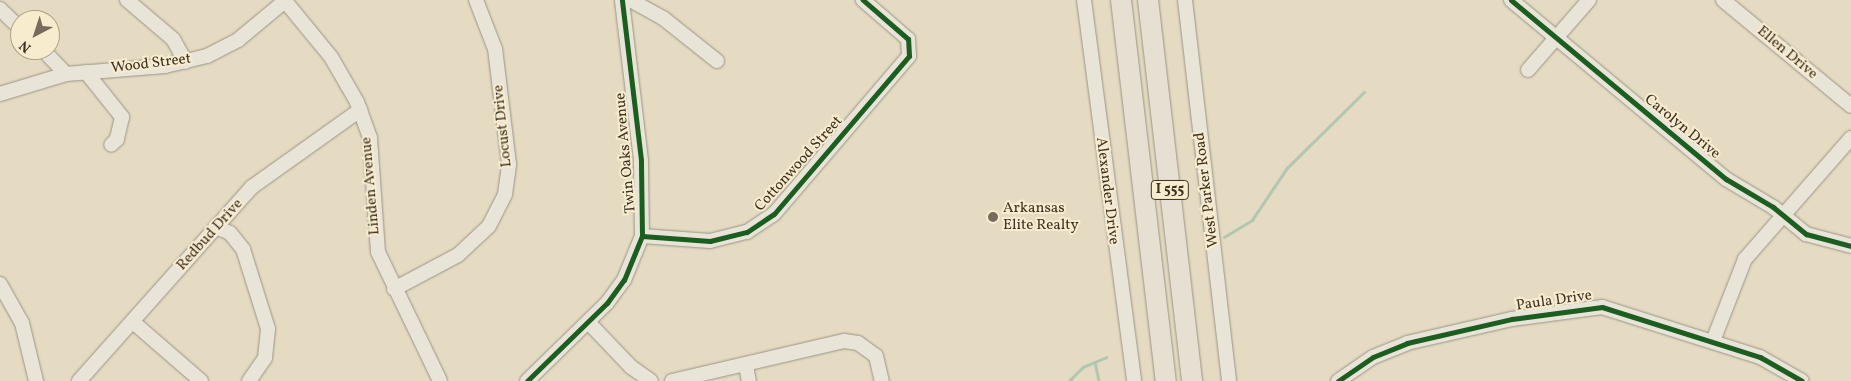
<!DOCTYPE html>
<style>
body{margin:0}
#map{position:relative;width:1851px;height:381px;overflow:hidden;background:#e5dbc2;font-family:Vollkorn,serif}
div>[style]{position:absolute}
.stream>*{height:2.5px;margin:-1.25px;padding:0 1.25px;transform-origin:1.25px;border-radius:1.25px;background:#b2c7b0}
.roads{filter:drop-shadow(0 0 1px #9b9485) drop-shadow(0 0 1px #9b9485)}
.minor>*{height:14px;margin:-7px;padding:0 7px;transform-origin:7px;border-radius:7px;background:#e9e4d8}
.highway>*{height:20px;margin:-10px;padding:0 10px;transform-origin:10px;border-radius:10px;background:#e5e0d1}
.cycleway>*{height:5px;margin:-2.5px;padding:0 2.5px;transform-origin:2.5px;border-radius:2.5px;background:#1b5e20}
.dots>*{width:14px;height:14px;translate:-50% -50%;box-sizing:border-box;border:2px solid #f8ecce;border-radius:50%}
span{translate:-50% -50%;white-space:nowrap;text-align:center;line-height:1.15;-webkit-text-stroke:4px #f8ecce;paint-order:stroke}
.shield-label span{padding:1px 4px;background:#f8ecce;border:1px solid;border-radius:4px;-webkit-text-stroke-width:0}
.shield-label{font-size:14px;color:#3c3024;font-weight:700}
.street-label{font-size:15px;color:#3c3024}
.poi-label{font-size:15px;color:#3c3024}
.left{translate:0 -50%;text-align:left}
.north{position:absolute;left:10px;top:10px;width:50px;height:50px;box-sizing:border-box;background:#f8ecce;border:1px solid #ada18a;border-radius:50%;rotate:220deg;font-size:14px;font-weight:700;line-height:20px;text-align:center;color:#3c3024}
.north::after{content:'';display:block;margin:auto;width:18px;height:22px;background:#776c5b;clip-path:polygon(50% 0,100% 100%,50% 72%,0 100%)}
</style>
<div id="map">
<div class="stream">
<div style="left:1224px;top:237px;width:33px;rotate:-31deg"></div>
<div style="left:1252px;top:220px;width:63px;rotate:-56.1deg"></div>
<div style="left:1287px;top:168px;width:108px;rotate:-44.6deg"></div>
<div style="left:1095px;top:362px;width:19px;rotate:78deg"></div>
<div style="left:1069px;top:381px;width:20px;rotate:-45deg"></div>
<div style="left:1083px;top:367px;width:25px;rotate:-23deg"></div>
</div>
<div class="roads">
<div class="minor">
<div style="left:127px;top:0;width:60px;rotate:40.3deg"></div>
<div style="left:173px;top:39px;width:26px;rotate:61deg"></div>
<div style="left:1084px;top:0;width:384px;rotate:82.5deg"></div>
<div style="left:1185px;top:0;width:384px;rotate:83.4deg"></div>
<div style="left:1511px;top:0;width:280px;rotate:39.8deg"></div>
<div style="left:1726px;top:179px;width:55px;rotate:30.8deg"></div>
<div style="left:1773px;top:207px;width:43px;rotate:39.3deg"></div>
<div style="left:1806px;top:234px;width:47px;rotate:14.9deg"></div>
<div style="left:1723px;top:0;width:166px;rotate:39.6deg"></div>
<div style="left:285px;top:1px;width:72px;rotate:50.6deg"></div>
<div style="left:331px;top:57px;width:52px;rotate:60deg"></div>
<div style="left:357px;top:102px;width:38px;rotate:70deg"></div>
<div style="left:370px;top:138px;width:114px;rotate:86deg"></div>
<div style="left:378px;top:252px;width:143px;rotate:64.3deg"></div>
<div style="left:632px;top:1px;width:35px;rotate:29deg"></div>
<div style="left:663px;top:18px;width:69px;rotate:38.5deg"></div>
<div style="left:0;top:9px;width:28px;rotate:44deg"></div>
<div style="left:43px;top:50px;width:33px;rotate:46deg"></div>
<div style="left:1528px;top:70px;width:93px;rotate:-48.9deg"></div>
<div style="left:86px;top:72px;width:58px;rotate:51.3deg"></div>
<div style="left:122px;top:117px;width:23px;rotate:103deg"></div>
<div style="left:117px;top:139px;width:8px;rotate:135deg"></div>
<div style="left:0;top:94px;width:69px;rotate:-16.9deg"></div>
<div style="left:66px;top:74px;width:99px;rotate:-4.6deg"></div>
<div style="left:165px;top:66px;width:43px;rotate:-13.4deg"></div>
<div style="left:207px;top:56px;width:35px;rotate:-27deg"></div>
<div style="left:238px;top:40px;width:62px;rotate:-39.8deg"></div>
<div style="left:216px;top:227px;width:15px;rotate:23deg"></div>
<div style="left:230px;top:233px;width:21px;rotate:51deg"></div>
<div style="left:243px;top:249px;width:84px;rotate:72.6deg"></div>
<div style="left:268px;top:329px;width:29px;rotate:96deg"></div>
<div style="left:265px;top:358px;width:28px;rotate:125deg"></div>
<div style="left:642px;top:236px;width:68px;rotate:4.2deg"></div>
<div style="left:710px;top:241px;width:38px;rotate:-14deg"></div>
<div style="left:747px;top:232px;width:32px;rotate:-34deg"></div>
<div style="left:774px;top:214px;width:208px;rotate:-49.5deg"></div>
<div style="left:909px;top:56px;width:17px;rotate:-93deg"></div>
<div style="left:908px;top:39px;width:60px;rotate:-139.1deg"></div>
<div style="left:0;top:284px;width:45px;rotate:60.6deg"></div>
<div style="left:22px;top:323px;width:60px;rotate:76.4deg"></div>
<div style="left:394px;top:289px;width:72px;rotate:-28deg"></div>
<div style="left:458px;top:255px;width:42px;rotate:-43.1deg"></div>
<div style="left:489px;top:226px;width:36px;rotate:-63deg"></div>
<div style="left:505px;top:194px;width:30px;rotate:-82deg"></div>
<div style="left:509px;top:164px;width:116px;rotate:-96.9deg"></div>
<div style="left:495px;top:49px;width:53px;rotate:-111.2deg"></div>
<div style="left:133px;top:322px;width:90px;rotate:40.9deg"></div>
<div style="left:589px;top:323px;width:61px;rotate:46.3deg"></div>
<div style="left:631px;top:367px;width:24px;rotate:35deg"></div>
<div style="left:1713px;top:341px;width:88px;rotate:-68.7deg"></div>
<div style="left:1745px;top:259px;width:161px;rotate:-48.8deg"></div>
<div style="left:746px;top:366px;width:15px;rotate:79deg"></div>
<div style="left:79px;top:381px;width:260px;rotate:-48.3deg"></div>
<div style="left:252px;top:187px;width:133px;rotate:-35.5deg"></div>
<div style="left:527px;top:381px;width:112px;rotate:-44.3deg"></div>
<div style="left:607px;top:303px;width:29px;rotate:-54deg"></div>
<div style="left:624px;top:280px;width:48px;rotate:-67.8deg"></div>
<div style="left:642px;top:236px;width:76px;rotate:-90.8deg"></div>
<div style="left:641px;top:160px;width:161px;rotate:-96.8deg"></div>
<div style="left:672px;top:381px;width:177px;rotate:-13.1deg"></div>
<div style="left:844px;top:341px;width:14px;rotate:8deg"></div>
<div style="left:858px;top:343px;width:22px;rotate:36deg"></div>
<div style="left:876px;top:356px;width:26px;rotate:77deg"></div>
<div style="left:1338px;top:381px;width:42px;rotate:-34.4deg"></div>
<div style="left:1373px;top:357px;width:37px;rotate:-22deg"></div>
<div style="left:1407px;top:343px;width:108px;rotate:-12.9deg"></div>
<div style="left:1512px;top:319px;width:91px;rotate:-7.6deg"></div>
<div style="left:1602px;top:307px;width:166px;rotate:17.6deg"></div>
<div style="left:1760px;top:357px;width:48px;rotate:29.7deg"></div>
</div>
<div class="highway">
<div style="left:1121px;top:0;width:384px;rotate:83.3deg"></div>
<div style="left:1148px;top:0;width:384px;rotate:83.4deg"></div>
</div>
</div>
<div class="cycleway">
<div style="left:1511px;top:0;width:280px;rotate:39.8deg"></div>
<div style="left:1726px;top:179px;width:55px;rotate:30.8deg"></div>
<div style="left:1773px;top:207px;width:43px;rotate:39.3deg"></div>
<div style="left:1806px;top:234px;width:47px;rotate:14.9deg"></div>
<div style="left:642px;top:236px;width:68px;rotate:4.2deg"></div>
<div style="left:710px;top:241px;width:38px;rotate:-14deg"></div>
<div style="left:747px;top:232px;width:32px;rotate:-34deg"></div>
<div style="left:774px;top:214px;width:208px;rotate:-49.5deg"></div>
<div style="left:909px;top:56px;width:17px;rotate:-93deg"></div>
<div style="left:908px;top:39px;width:60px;rotate:-139.1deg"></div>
<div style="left:527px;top:381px;width:112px;rotate:-44.3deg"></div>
<div style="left:607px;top:303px;width:29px;rotate:-54deg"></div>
<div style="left:624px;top:280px;width:48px;rotate:-67.8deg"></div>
<div style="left:642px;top:236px;width:76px;rotate:-90.8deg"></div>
<div style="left:641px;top:160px;width:161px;rotate:-96.8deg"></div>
<div style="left:1338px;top:381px;width:42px;rotate:-34.4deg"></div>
<div style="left:1373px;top:357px;width:37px;rotate:-22deg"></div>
<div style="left:1407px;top:343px;width:108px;rotate:-12.9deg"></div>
<div style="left:1512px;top:319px;width:91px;rotate:-7.6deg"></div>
<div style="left:1602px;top:307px;width:166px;rotate:17.6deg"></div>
<div style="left:1760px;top:357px;width:48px;rotate:29.7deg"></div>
</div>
<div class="dots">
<div style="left:993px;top:217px;background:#776c5b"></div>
</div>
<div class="shield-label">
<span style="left:1170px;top:190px">I 555</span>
</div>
<div class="street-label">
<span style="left:1787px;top:53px;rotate:40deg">Ellen Drive</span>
<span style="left:151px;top:64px;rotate:-7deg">Wood Street</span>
<span style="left:503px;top:126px;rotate:-96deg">Locust Drive</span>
<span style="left:1682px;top:127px;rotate:39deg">Carolyn Drive</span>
<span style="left:626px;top:153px;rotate:-95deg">Twin Oaks Avenue</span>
<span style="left:799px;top:164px;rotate:-48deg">Cottonwood Street</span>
<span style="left:371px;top:186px;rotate:-95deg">Linden Avenue</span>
<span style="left:1207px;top:190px;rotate:-97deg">West Parker Road</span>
<span style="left:1107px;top:191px;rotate:83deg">Alexander Drive</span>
<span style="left:210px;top:235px;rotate:-48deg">Redbud Drive</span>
<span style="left:1554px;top:301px;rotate:-8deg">Paula Drive</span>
</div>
<div class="poi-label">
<span class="left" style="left:1003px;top:217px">Arkansas<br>Elite Realty</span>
</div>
<div class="north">N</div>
</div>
